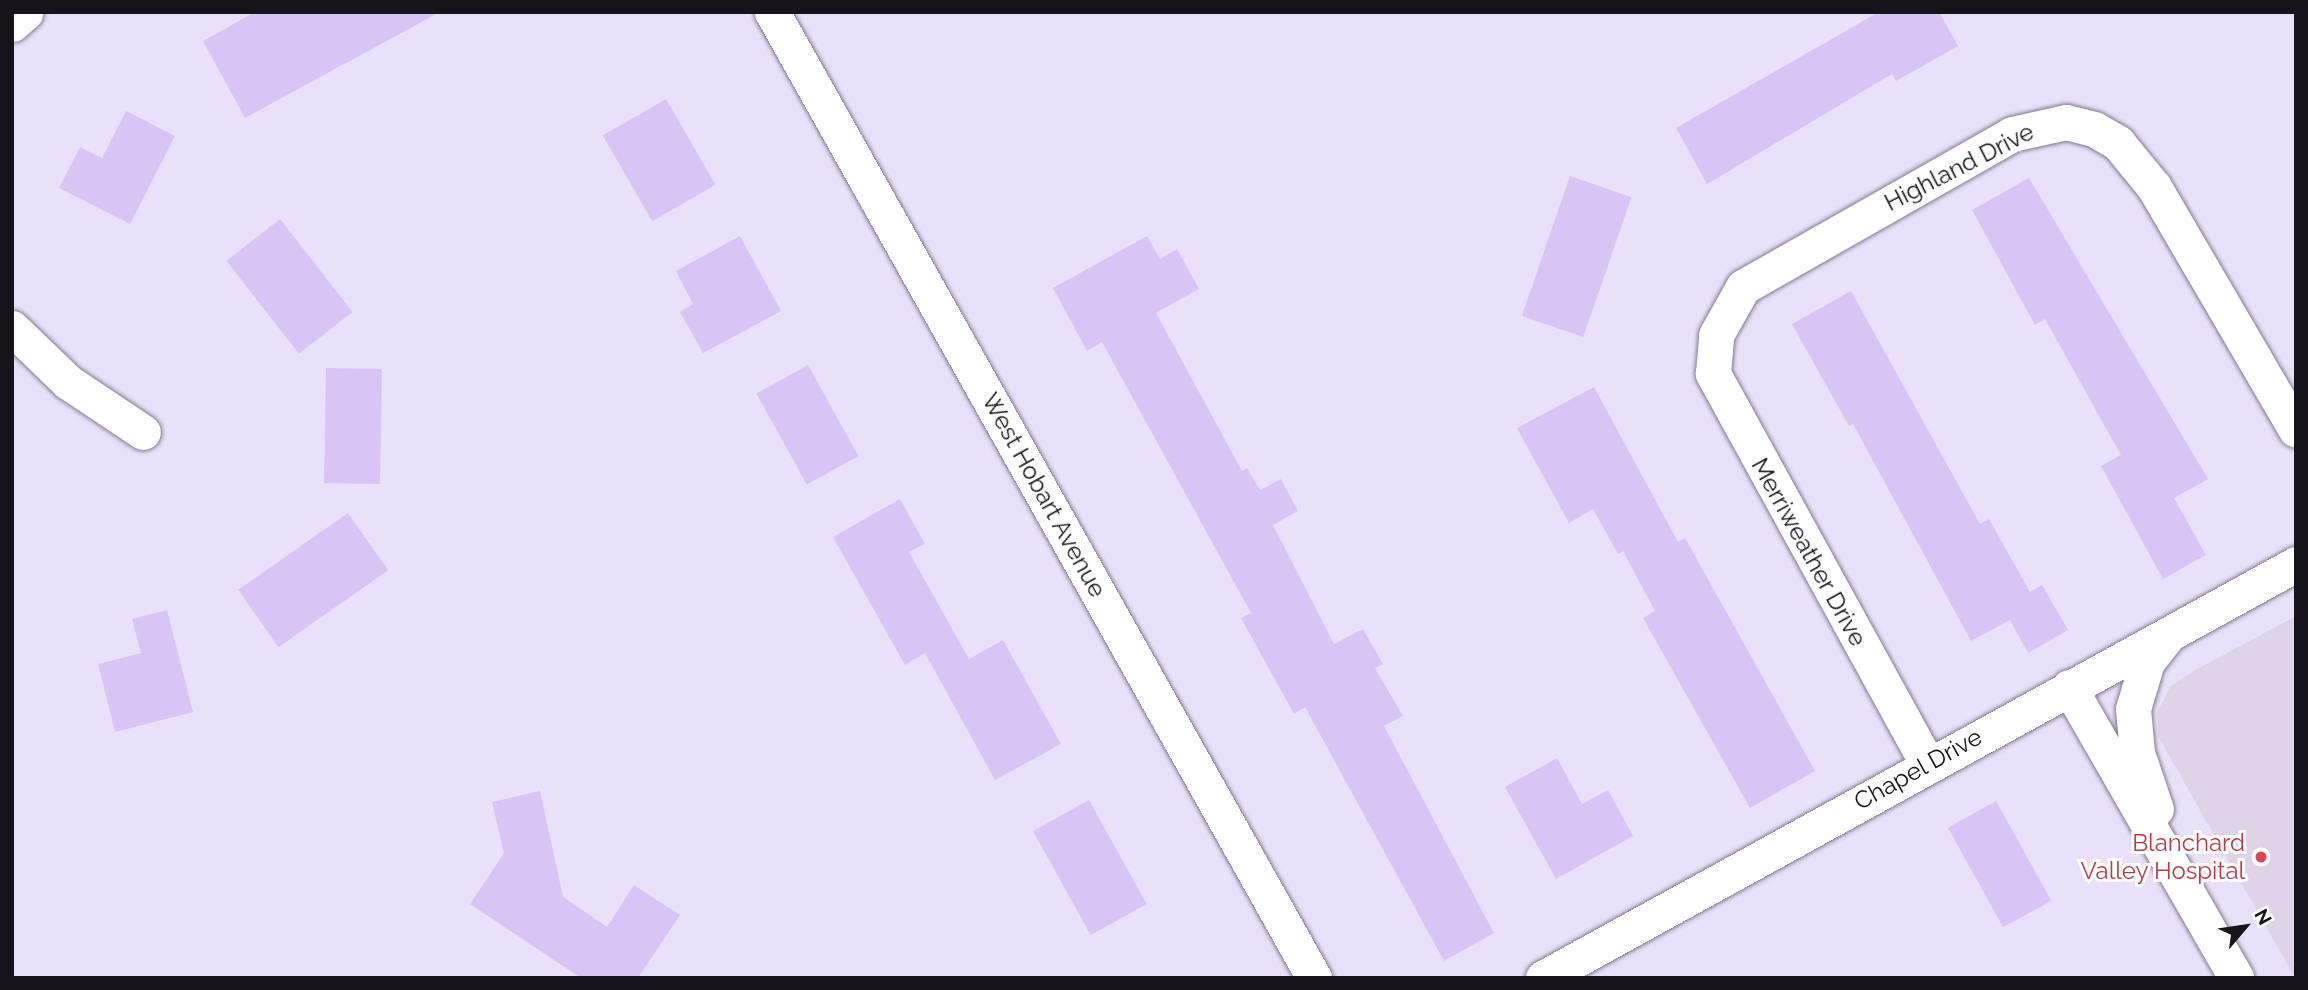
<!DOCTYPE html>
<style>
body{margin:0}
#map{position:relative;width:2308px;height:990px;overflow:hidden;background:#e9e1fa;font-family:Raleway,sans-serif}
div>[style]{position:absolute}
.medical>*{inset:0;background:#dfd3e7}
.building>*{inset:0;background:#d9c4f6;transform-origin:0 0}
.roads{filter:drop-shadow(0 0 2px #837b91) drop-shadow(0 0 2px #837b91)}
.street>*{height:35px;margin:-17.5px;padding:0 17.5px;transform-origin:17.5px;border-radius:17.5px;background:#fff}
.dots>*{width:19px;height:19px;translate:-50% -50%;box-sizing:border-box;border:4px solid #fff;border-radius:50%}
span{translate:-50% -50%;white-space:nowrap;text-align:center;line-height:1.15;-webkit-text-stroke:6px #fff;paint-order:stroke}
.street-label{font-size:24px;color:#16131b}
.health-label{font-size:24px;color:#be3a42}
.right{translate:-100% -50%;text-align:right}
.frame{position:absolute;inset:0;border:14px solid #16131b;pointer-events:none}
.north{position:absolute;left:2210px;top:892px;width:70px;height:70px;-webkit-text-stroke:5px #fff;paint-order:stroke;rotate:61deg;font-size:19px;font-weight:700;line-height:28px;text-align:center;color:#16131b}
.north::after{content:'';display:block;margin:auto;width:24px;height:32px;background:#16131b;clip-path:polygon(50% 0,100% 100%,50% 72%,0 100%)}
</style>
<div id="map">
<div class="medical">
<div style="clip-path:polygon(2296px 616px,2296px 978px,2295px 978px,2158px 736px,2157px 713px,2170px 687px,2190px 673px)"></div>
</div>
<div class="building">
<div style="clip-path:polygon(255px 12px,440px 12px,245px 118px,203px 41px)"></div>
<div style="clip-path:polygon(1879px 12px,1939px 12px,1958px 46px,1896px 81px,1892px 74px,1707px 184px,1676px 128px)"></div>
<div style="left:666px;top:99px;width:99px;height:73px;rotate:60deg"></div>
<div style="clip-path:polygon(126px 111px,175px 136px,130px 224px,59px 188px,80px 147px,102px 158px)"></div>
<div style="left:1570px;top:176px;width:65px;height:148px;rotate:19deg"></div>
<div style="clip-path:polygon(2029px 178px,2208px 479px,2174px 498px,2206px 555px,2163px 579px,2101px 466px,2121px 455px,2045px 319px,2035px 325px,1972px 210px)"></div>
<div style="left:280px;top:219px;width:118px;height:68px;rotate:52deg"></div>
<div style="clip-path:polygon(740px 236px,781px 311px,703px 353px,680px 312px,693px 304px,676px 271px)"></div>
<div style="clip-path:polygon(1147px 236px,1160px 259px,1177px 249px,1199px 289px,1156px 313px,1242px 471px,1247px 468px,1260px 490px,1281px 479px,1298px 511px,1273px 525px,1334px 644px,1363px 629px,1383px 664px,1375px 668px,1403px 716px,1384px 726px,1494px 933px,1444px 961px,1305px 707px,1294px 714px,1241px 618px,1251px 613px,1102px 342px,1087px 351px,1053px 288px)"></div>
<div style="clip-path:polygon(1851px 291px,1980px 524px,1989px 519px,2030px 592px,2042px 585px,2068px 630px,2028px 653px,2010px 620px,1971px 641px,1853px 424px,1849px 426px,1792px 324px)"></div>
<div style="left:808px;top:365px;width:104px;height:59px;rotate:61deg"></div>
<div style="left:326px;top:368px;width:56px;height:115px;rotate:1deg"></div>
<div style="clip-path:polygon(1594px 387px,1678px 542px,1685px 538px,1815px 771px,1750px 808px,1643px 618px,1655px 611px,1623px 551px,1618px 554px,1593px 509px,1569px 523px,1517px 428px)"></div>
<div style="clip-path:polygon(900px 499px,925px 544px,909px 552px,969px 659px,1003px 640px,1061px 744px,995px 780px,925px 653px,905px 665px,833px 537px)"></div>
<div style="left:348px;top:513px;width:70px;height:134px;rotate:55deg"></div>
<div style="clip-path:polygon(167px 610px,193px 712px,115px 732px,98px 664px,141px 653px,132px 619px)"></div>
<div style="clip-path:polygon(1557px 758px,1582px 804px,1608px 790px,1633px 836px,1556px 879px,1505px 787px)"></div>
<div style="clip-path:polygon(540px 791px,563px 897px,607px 927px,634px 885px,680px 915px,638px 978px,581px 978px,470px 904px,504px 853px,492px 802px)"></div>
<div style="left:1089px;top:800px;width:119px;height:64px;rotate:61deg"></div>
<div style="left:1996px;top:801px;width:114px;height:55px;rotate:61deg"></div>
</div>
<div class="roads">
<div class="street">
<div style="left:772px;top:12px;width:1108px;rotate:60.7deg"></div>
<div style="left:12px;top:24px;width:18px;rotate:-41deg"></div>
<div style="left:12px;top:328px;width:78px;rotate:44deg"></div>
<div style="left:68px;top:382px;width:90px;rotate:33.7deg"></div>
<div style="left:2069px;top:687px;width:336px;rotate:60.1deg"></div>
<div style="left:1927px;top:763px;width:445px;rotate:-118.8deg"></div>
<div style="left:1713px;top:373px;width:38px;rotate:-85deg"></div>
<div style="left:1716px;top:335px;width:55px;rotate:-60.6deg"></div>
<div style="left:1743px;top:287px;width:309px;rotate:-29.6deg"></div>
<div style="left:2012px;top:134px;width:55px;rotate:-12.5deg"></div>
<div style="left:2066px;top:122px;width:29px;rotate:14deg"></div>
<div style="left:2094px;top:129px;width:28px;rotate:30deg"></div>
<div style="left:2118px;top:143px;width:57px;rotate:50.7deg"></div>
<div style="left:2154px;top:187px;width:281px;rotate:59.7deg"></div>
<div style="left:2156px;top:809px;width:59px;rotate:-108.7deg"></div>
<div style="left:2137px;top:753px;width:44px;rotate:-95.2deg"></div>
<div style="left:2133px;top:709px;width:49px;rotate:-73.4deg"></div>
<div style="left:2147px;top:662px;width:34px;rotate:-52deg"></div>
<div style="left:1543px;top:978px;width:859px;rotate:-28.8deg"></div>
</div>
</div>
<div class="dots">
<div style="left:2261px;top:857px;background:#e0444e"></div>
</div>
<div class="street-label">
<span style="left:1959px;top:167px;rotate:-27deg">Highland Drive</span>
<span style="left:1044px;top:495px;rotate:61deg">West Hobart Avenue</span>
<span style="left:1809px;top:552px;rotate:61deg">Merriweather Drive</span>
<span style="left:1918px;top:769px;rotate:-29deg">Chapel Drive</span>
</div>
<div class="health-label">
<span class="right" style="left:2245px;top:857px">Blanchard<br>Valley Hospital</span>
</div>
<div class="frame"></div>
<div class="north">N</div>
</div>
